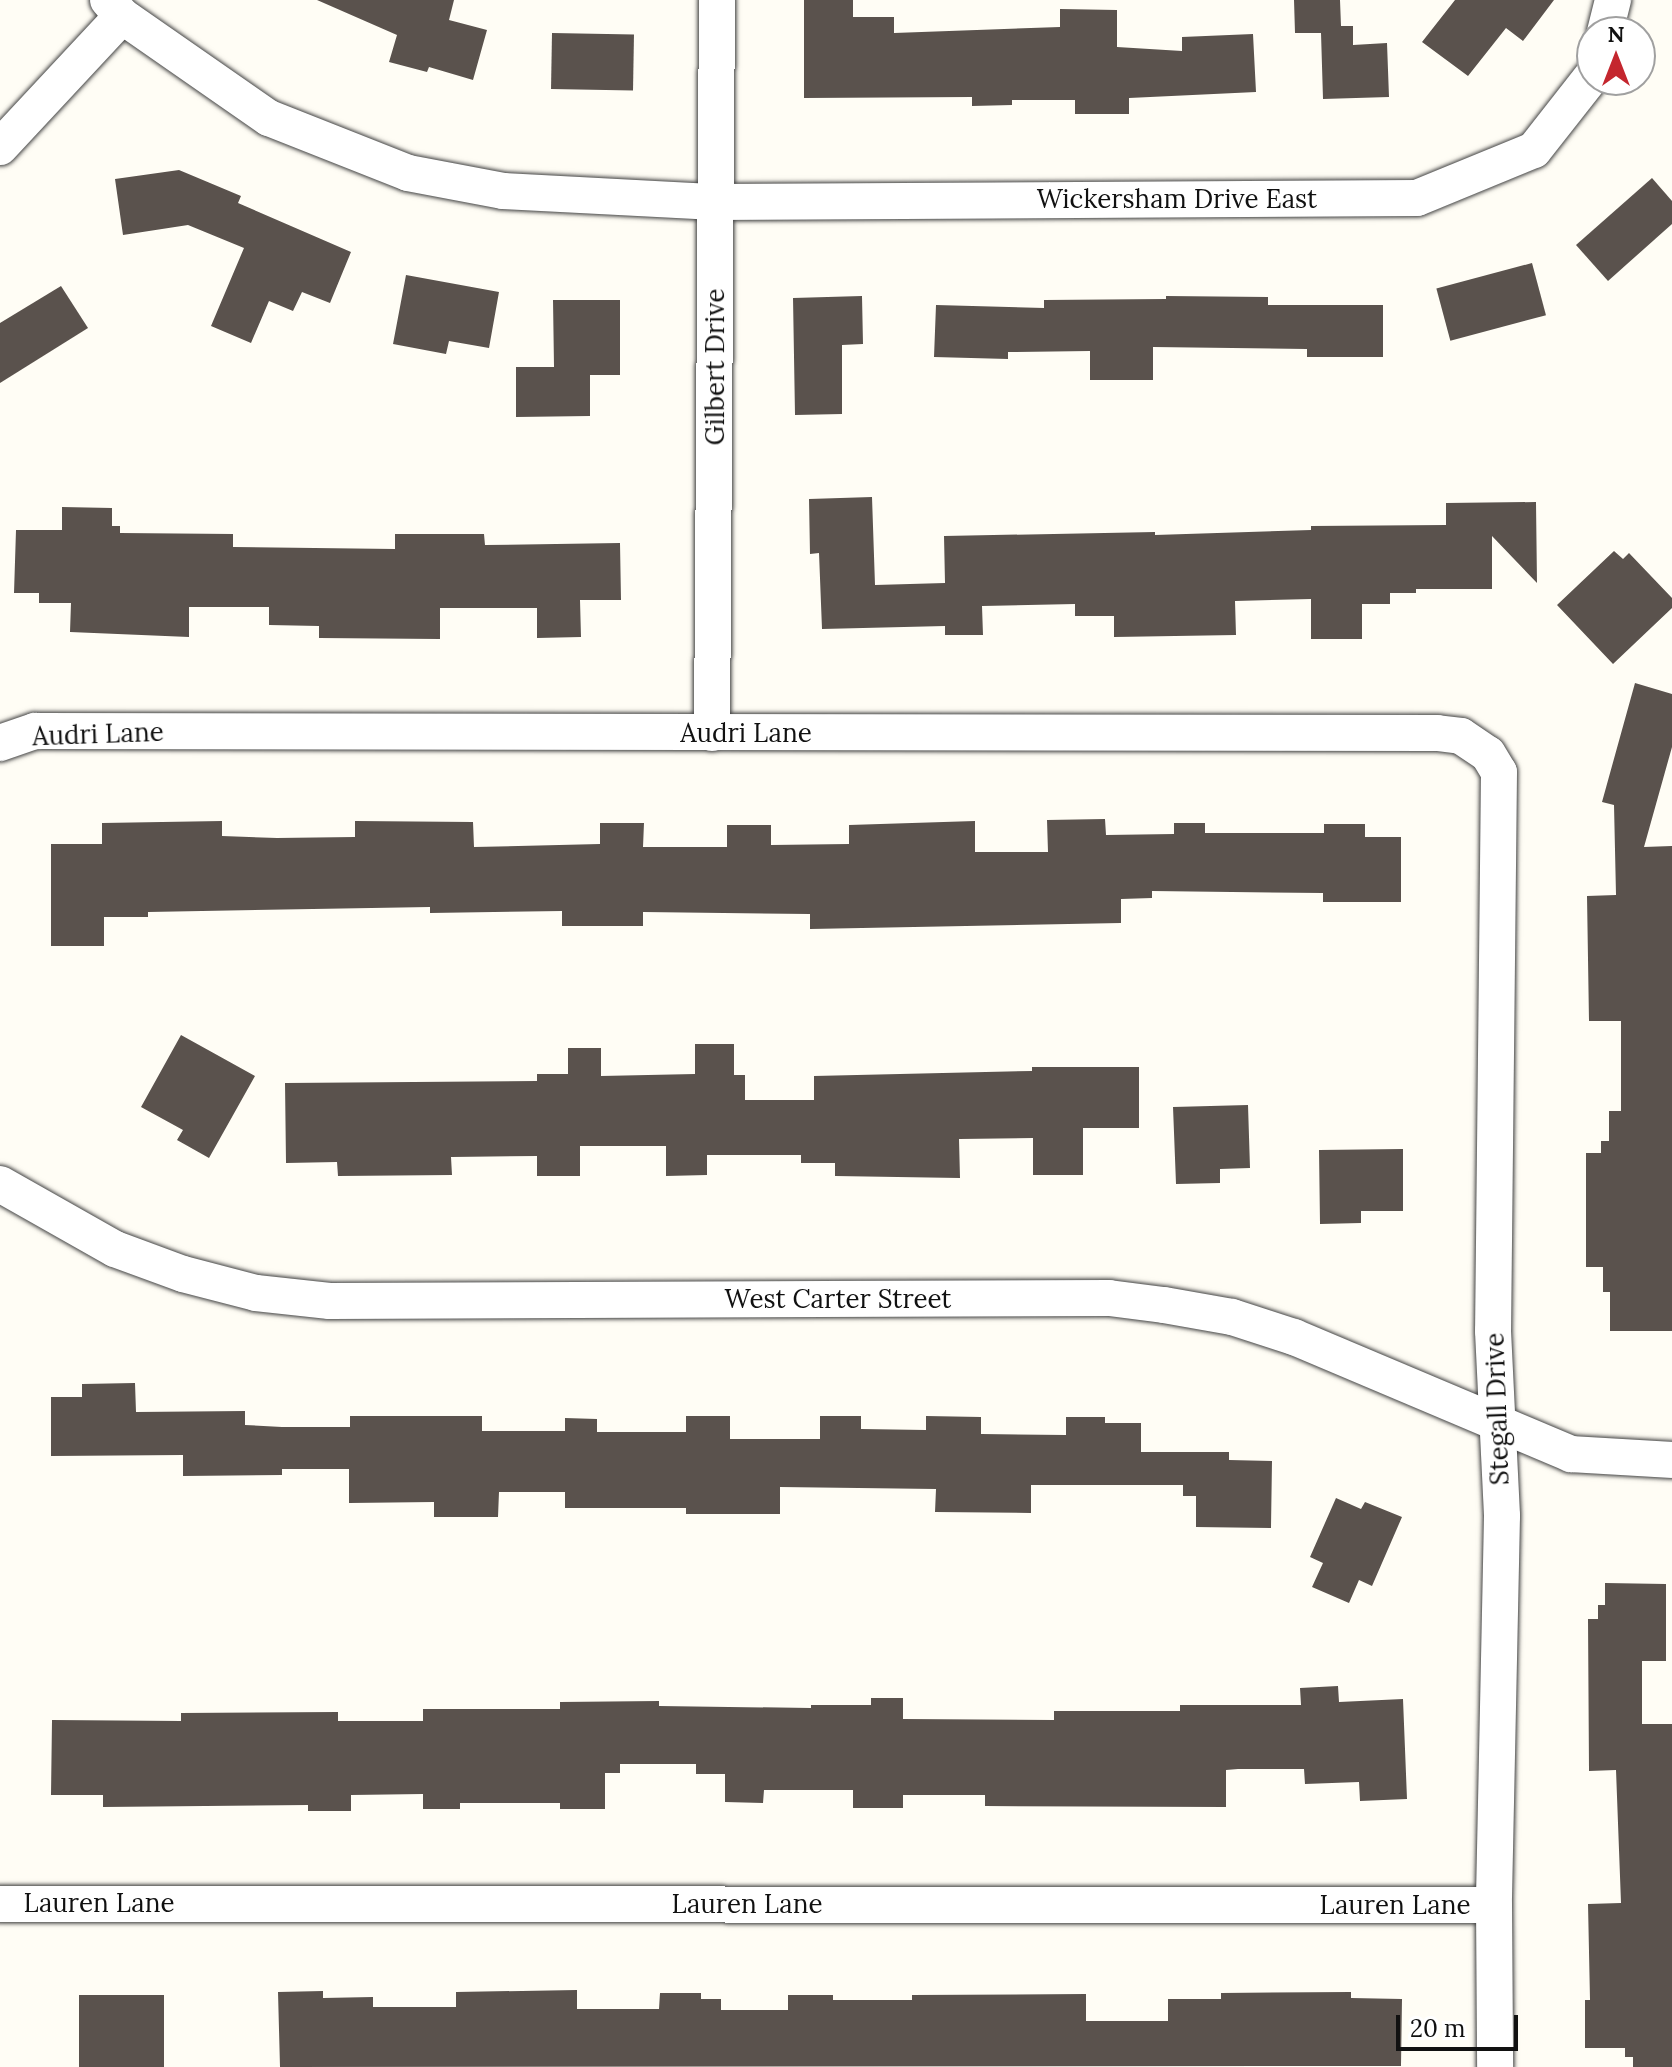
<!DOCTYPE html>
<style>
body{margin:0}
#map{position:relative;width:1672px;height:2067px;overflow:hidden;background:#fffdf5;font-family:Lora,serif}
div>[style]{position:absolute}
.building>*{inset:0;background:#5a524d;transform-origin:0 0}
.roads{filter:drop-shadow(0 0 2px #444) drop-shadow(0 0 2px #444)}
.minor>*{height:36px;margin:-18px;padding:0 18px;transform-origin:18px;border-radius:18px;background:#fff}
span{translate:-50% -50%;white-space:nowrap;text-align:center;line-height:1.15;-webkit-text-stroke:8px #fff;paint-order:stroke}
.street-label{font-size:26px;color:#111}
.north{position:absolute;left:1576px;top:16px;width:80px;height:80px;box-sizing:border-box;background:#fff;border:2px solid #a0a0a0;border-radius:50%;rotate:0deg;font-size:22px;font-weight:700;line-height:32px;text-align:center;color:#111}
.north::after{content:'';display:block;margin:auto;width:28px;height:36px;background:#c4262e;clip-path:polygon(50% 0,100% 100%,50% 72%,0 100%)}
.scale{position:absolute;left:1396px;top:2015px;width:122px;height:36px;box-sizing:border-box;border:4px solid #111;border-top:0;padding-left:10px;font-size:24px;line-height:28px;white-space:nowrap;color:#111;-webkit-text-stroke:6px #fff;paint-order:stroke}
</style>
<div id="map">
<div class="building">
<div style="clip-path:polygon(317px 0,454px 0,449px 20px,487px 30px,473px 80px,429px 67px,427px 72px,389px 62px,397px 35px)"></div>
<div style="clip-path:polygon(804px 0,853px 0,853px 17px,894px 17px,894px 33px,1060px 27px,1060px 9px,1117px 10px,1117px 47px,1182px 51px,1182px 37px,1253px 34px,1256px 92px,1129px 98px,1129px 114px,1075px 114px,1075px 100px,1012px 100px,1012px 105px,972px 106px,972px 97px,804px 98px)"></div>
<div style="clip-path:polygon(1294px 0,1340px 0,1341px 26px,1353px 26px,1353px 45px,1387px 43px,1389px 97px,1323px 99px,1321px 33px,1295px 33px)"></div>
<div style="clip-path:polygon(1455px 0,1554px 0,1523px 41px,1506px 28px,1468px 76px,1422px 42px)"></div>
<div style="left:552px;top:33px;width:82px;height:56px;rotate:1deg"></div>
<div style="clip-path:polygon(179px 170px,241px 196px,238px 203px,351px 252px,330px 303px,302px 292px,293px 311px,269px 301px,251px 343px,211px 326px,244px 248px,188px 225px,123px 235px,115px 179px)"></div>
<div style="clip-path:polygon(1652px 178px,1672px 201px,1672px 224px,1608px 281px,1576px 245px)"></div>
<div style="left:1532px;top:263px;width:54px;height:99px;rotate:75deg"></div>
<div style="clip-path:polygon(406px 275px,499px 292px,489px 348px,449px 341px,446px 354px,393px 344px)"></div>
<div style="clip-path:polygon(61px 286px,88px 328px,0 383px,0 323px)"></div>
<div style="clip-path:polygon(862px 296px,863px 344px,842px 345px,842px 414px,795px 415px,793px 298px)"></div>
<div style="clip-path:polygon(1166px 296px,1268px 297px,1268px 305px,1383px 305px,1383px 357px,1307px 357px,1307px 349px,1153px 347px,1153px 380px,1090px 380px,1090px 351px,1008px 352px,1008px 359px,934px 357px,936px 305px,1044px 308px,1044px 300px,1166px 299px)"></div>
<div style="clip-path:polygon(553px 300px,620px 300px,620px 375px,590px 375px,590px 416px,516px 417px,516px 367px,554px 367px)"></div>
<div style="clip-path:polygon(872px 497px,875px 585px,945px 583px,944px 536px,1155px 532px,1155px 535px,1311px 530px,1311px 526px,1446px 525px,1446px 503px,1536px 502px,1537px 583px,1492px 536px,1492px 589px,1416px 589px,1416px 593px,1390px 593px,1390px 604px,1362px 604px,1362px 639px,1311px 639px,1311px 599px,1235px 601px,1236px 635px,1114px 637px,1114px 616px,1075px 616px,1075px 604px,982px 606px,983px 635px,945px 635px,945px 626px,822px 629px,819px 553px,810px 554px,809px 499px)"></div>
<div style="clip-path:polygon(62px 507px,112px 508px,112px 526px,120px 526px,120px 533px,233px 534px,233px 547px,395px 549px,395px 534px,484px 534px,485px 545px,620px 543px,621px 600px,580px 600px,581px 637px,537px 638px,537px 608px,440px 608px,440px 639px,319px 638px,319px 626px,269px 625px,269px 607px,189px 607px,189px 637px,70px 632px,71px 603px,39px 603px,39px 593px,14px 593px,16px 530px,62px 530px)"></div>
<div style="clip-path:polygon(1614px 551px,1623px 559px,1629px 553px,1672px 598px,1672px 608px,1613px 664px,1557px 605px)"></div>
<div style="clip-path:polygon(1635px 683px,1672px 694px,1672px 747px,1644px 847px,1672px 846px,1672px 1331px,1610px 1331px,1610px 1292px,1603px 1292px,1603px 1267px,1586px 1267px,1586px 1153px,1601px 1153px,1601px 1141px,1609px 1141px,1609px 1111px,1621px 1111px,1621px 1021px,1589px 1021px,1587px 896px,1616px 895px,1614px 805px,1602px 802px)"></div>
<div style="clip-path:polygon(1105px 819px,1106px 835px,1174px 834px,1174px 823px,1205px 823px,1205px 833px,1324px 833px,1324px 824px,1365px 824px,1365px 837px,1401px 837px,1401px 902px,1323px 902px,1323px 893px,1152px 891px,1152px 898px,1121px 899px,1121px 923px,810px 929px,810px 914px,643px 912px,643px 926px,562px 926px,562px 911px,430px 913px,430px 907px,148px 912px,148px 917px,104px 917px,104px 946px,51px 946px,51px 844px,102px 844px,102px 823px,222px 821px,222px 836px,277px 838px,355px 837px,355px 821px,473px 822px,474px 847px,600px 844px,600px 823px,644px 823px,643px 847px,727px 847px,727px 825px,771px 825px,771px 845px,849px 844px,849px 825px,975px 821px,975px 852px,1048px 852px,1047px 820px)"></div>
<div style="clip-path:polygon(181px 1035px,255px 1076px,209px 1158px,177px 1140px,183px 1130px,141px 1107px)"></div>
<div style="clip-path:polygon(695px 1044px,734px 1044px,734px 1075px,745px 1075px,745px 1100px,814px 1100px,814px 1076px,1032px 1071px,1032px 1067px,1139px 1067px,1139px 1128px,1083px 1128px,1083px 1175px,1033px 1175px,1033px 1138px,959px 1139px,960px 1178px,835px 1176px,835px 1163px,801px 1163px,801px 1155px,707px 1155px,707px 1175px,666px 1176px,666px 1146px,580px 1146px,580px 1176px,537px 1176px,537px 1156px,451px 1157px,452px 1175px,338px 1176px,337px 1162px,286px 1163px,285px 1083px,537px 1081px,537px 1074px,568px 1074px,568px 1048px,601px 1048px,601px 1076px,695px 1074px)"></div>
<div style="clip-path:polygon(1248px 1105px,1250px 1168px,1220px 1169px,1220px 1183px,1176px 1184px,1173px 1107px)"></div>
<div style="clip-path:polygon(1403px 1149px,1403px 1211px,1361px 1211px,1361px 1223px,1320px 1224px,1319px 1150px)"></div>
<div style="clip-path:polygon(135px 1383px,136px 1412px,245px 1411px,245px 1425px,282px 1427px,350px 1427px,350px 1416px,482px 1416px,482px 1431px,565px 1431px,565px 1418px,597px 1419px,597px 1432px,686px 1432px,686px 1416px,730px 1416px,730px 1439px,820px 1439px,820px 1416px,861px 1416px,861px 1429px,926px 1430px,926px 1416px,981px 1417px,981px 1434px,1066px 1435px,1066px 1417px,1105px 1417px,1105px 1423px,1141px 1423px,1141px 1452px,1229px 1452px,1229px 1460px,1272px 1461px,1271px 1528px,1196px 1527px,1196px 1496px,1183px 1496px,1183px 1485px,1031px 1485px,1031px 1513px,935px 1512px,936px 1489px,780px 1487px,780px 1514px,686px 1514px,686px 1508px,565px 1508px,565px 1492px,499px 1492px,498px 1517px,434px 1517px,434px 1502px,349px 1503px,349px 1469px,282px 1469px,282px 1475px,183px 1476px,183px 1455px,51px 1456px,51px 1397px,82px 1397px,82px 1384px)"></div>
<div style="clip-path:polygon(1336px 1498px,1361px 1509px,1365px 1502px,1402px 1517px,1372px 1586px,1359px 1580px,1349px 1603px,1312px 1587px,1323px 1563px,1310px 1557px)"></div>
<div style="clip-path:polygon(1605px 1583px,1666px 1584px,1666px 1661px,1642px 1661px,1642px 1724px,1672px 1724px,1672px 2067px,1633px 2067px,1633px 2057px,1625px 2057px,1625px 2048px,1585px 2048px,1585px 2000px,1590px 2000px,1588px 1904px,1621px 1903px,1616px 1770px,1589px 1771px,1588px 1619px,1598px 1619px,1598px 1605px,1605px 1605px)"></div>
<div style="clip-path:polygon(1338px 1686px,1339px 1702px,1403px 1699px,1407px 1799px,1360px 1801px,1359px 1782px,1305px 1784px,1304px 1769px,1238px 1769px,1226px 1770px,1226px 1807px,985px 1806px,985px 1795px,903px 1795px,903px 1808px,853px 1808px,853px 1790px,764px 1790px,763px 1803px,725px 1802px,725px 1774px,696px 1774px,696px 1764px,620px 1764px,620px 1773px,605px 1773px,605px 1809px,560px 1809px,560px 1803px,460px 1803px,460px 1809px,423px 1809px,423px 1794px,351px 1795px,351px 1811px,308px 1811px,308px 1805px,103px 1807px,103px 1795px,51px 1795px,52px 1720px,181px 1721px,181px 1713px,338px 1712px,338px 1721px,423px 1721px,423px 1709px,560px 1709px,560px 1702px,659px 1701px,659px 1706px,811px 1708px,811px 1705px,871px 1705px,871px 1698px,903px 1698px,903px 1719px,1054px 1720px,1054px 1711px,1180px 1711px,1180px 1705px,1301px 1705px,1300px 1688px)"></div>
<div style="clip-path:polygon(577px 1990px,577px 2009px,659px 2009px,660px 1993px,701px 1993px,701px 1999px,721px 1999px,721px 2010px,788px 2010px,788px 1995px,833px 1995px,833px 2000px,912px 2000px,912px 1995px,1086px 1994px,1086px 2021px,1168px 2021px,1168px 1999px,1221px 1999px,1221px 1993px,1351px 1992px,1351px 1998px,1402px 1999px,1401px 2066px,280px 2067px,278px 1992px,323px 1991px,323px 1998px,373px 1997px,373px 2007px,456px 2007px,456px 1992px)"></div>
<div style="left:79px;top:1995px;width:85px;height:72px"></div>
</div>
<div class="roads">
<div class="minor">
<div style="left:108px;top:0;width:21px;rotate:49deg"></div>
<div style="left:122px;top:16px;width:179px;rotate:34.8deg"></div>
<div style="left:269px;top:118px;width:149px;rotate:21.6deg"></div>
<div style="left:408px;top:173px;width:97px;rotate:10.7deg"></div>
<div style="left:503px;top:191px;width:213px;rotate:3deg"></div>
<div style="left:716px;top:202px;width:701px;rotate:-0.33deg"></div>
<div style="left:1417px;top:198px;width:126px;rotate:-22.3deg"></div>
<div style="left:1534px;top:150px;width:94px;rotate:-51.9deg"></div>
<div style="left:1605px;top:32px;width:33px;rotate:-76deg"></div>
<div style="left:0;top:147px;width:179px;rotate:-47deg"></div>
<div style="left:712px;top:733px;width:733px;rotate:-89.61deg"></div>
<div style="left:0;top:743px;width:37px;rotate:-19deg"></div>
<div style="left:35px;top:731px;width:1402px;rotate:0.08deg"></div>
<div style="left:1437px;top:733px;width:24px;rotate:7deg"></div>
<div style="left:1461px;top:736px;width:32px;rotate:34deg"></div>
<div style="left:1488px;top:754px;width:21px;rotate:59deg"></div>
<div style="left:1499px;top:772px;width:559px;rotate:90.61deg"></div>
<div style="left:1493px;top:1331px;width:185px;rotate:87.2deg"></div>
<div style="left:1502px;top:1516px;width:389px;rotate:91.2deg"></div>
<div style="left:1494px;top:1905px;width:162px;rotate:89.6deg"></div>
<div style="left:0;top:1184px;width:132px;rotate:29.5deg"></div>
<div style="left:115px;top:1249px;width:72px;rotate:20.2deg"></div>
<div style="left:183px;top:1274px;width:75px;rotate:14.6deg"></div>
<div style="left:256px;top:1293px;width:74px;rotate:6.2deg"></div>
<div style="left:330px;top:1301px;width:779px;rotate:-0.22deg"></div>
<div style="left:1109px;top:1298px;width:55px;rotate:7.3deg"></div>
<div style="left:1164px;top:1305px;width:69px;rotate:10deg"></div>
<div style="left:1232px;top:1317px;width:65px;rotate:17.9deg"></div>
<div style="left:1294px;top:1337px;width:301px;rotate:22.9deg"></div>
<div style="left:1571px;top:1454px;width:101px;rotate:3.4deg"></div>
<div style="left:0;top:1904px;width:1494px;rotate:0.04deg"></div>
</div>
</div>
<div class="street-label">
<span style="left:1177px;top:199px">Wickersham Drive East</span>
<span style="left:715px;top:367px;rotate:-90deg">Gilbert Drive</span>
<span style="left:746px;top:733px">Audri Lane</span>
<span style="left:98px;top:734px;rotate:-2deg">Audri Lane</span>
<span style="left:838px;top:1299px">West Carter Street</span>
<span style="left:1497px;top:1409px;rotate:-92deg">Stegall Drive</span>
<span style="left:99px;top:1903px">Lauren Lane</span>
<span style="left:747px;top:1904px">Lauren Lane</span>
<span style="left:1395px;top:1905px">Lauren Lane</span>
</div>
<div class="north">N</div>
<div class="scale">20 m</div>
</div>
